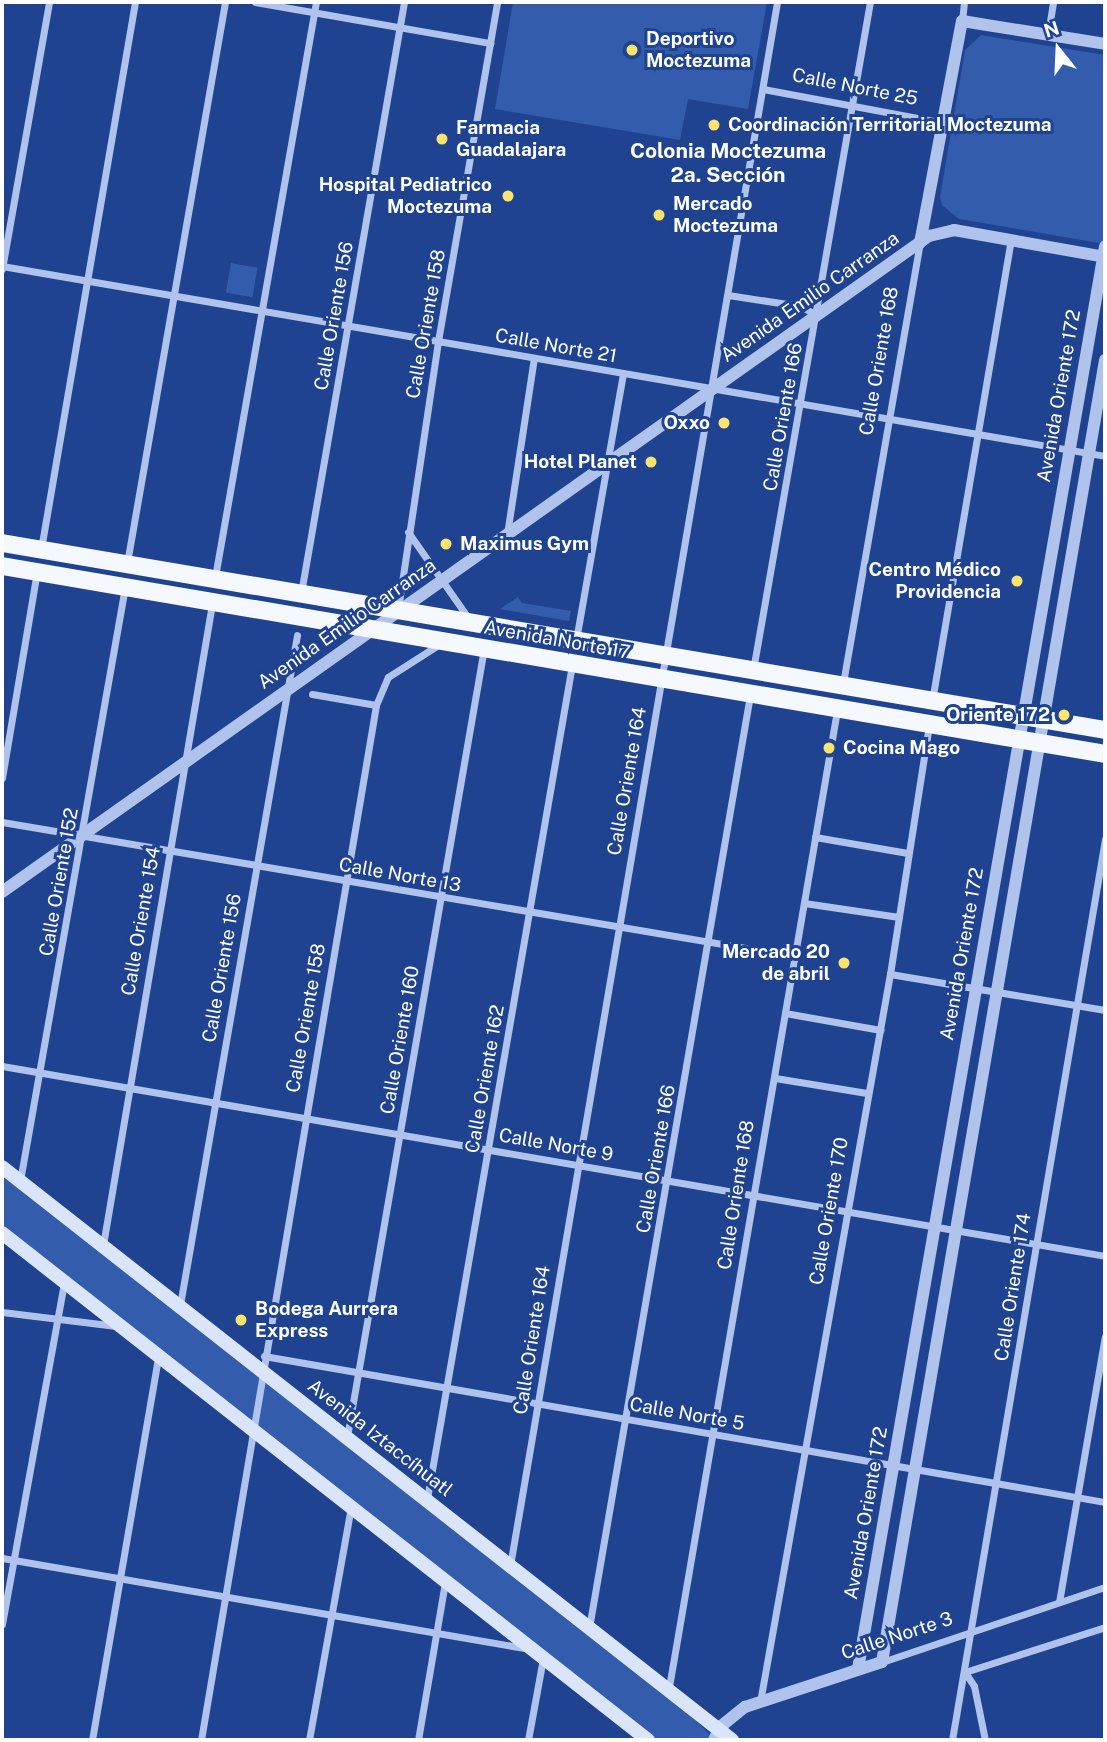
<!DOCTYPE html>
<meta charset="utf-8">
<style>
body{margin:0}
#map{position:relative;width:1107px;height:1742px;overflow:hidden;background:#1f4390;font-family:"Public Sans",sans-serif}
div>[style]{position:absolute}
.green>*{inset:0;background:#335cad;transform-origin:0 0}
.minor>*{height:7px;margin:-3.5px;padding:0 3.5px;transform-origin:3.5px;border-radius:3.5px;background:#afc3ed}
.tertiary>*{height:12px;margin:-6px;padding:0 6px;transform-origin:6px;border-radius:6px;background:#afc3ed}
.secondary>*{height:14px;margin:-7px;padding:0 7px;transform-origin:7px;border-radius:7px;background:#dbe5fa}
.primary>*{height:18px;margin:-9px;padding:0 9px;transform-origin:9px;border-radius:9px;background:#f5f8ff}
.dots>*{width:19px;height:19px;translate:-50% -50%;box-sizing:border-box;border:4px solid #1f4390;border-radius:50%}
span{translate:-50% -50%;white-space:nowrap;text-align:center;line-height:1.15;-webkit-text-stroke:6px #1f4390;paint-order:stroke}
.poi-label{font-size:19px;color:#fff;font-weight:700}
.left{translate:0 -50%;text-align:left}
.right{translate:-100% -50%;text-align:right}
.street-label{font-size:19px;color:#fff}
.neighbourhood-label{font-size:21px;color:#fff;font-weight:700}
.frame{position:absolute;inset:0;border:4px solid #fff;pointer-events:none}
.north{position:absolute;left:1023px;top:14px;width:70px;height:70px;-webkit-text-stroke:5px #1f4390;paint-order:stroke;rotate:342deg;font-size:19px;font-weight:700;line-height:28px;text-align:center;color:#fff}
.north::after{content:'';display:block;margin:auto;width:24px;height:32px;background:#fff;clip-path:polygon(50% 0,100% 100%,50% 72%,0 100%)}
</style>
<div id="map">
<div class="green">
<div style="clip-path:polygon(513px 2px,767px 2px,748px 109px,688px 99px,680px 140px,495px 109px)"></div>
<div style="clip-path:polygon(981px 35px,1105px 55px,1105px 244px,959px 219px,942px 205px,940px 197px,965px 50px)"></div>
<div style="left:231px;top:263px;width:27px;height:30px;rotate:10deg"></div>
<div style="clip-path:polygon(518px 597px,522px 603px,571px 611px,569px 621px,500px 609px)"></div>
<div style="clip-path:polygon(2px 1171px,667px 1694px,716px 1740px,656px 1740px,2px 1230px)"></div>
</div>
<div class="minor">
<div style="left:255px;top:2px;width:239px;rotate:9.9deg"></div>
<div style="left:962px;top:21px;width:19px;rotate:-84deg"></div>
<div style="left:1048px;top:34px;width:32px;rotate:-81deg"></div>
<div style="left:763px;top:89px;width:180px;rotate:10.6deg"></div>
<div style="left:2px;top:266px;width:1119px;rotate:9.77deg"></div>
<div style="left:2px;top:269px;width:271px;rotate:-80deg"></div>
<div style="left:728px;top:295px;width:73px;rotate:8.7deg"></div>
<div style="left:800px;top:306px;width:19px;rotate:28deg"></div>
<div style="left:408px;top:532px;width:106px;rotate:55deg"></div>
<div style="left:507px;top:534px;width:178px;rotate:-81.3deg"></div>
<div style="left:41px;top:549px;width:555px;rotate:-80.25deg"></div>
<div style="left:127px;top:563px;width:569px;rotate:-80.09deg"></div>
<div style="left:215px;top:577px;width:584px;rotate:-80.04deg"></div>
<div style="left:301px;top:593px;width:600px;rotate:-80.11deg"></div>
<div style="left:398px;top:609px;width:271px;rotate:-81.5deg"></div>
<div style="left:438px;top:341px;width:344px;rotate:-80.1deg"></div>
<div style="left:576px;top:640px;width:271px;rotate:-80deg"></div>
<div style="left:753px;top:670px;width:678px;rotate:-80.07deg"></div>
<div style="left:843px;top:683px;width:447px;rotate:-80.1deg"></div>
<div style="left:312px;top:694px;width:65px;rotate:9.8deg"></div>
<div style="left:932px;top:701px;width:468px;rotate:-80.3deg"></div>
<div style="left:2px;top:778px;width:209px;rotate:-80.4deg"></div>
<div style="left:2px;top:822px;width:802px;rotate:9.61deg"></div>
<div style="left:815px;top:837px;width:94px;rotate:9.8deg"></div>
<div style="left:804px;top:903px;width:96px;rotate:8.4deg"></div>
<div style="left:890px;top:974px;width:218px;rotate:9.5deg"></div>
<div style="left:785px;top:1013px;width:97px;rotate:10.1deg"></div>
<div style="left:2px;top:1066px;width:1119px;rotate:9.77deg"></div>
<div style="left:775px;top:1078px;width:93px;rotate:9.3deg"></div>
<div style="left:20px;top:1181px;width:603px;rotate:-79.98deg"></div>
<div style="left:103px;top:1245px;width:650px;rotate:-80.35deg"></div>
<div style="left:180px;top:1305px;width:680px;rotate:-80.09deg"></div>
<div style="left:2px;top:1312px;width:115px;rotate:7deg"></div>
<div style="left:264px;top:1356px;width:854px;rotate:9.85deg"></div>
<div style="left:347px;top:1437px;width:801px;rotate:-80.15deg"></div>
<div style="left:427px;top:1499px;width:847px;rotate:-80.14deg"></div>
<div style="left:2px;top:1558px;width:530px;rotate:9.78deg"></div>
<div style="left:510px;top:1566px;width:1587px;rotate:-80.31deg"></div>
<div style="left:1059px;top:1602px;width:269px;rotate:-80.2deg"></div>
<div style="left:2px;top:1624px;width:348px;rotate:-79.7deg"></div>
<div style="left:589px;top:1628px;width:947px;rotate:-80.21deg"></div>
<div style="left:882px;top:1662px;width:235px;rotate:-18.6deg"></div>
<div style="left:669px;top:1687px;width:991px;rotate:-80.24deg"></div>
<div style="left:760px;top:1702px;width:740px;rotate:-79.88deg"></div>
<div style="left:890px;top:974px;width:251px;rotate:-81.1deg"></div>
<div style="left:92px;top:1740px;width:389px;rotate:-80.2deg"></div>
<div style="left:201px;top:1740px;width:1050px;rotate:-80.4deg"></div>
<div style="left:376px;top:705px;width:30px;rotate:-67deg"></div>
<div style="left:388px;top:677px;width:59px;rotate:-32.6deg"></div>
<div style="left:309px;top:1740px;width:237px;rotate:-79.8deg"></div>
<div style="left:418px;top:1740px;width:160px;rotate:-80.3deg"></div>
<div style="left:528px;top:1740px;width:83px;rotate:-79.6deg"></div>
<div style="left:952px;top:1740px;width:914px;rotate:-80.36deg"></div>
<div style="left:985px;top:1740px;width:55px;rotate:-101.5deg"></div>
<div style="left:974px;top:1686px;width:17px;rotate:-123deg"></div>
<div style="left:965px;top:1672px;width:147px;rotate:-17.8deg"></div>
</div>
<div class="tertiary">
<div style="left:920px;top:243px;width:226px;rotate:-79.3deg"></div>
<div style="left:962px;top:21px;width:145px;rotate:9.1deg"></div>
<div style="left:2px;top:892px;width:1136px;rotate:-35.29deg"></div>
<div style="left:929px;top:236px;width:26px;rotate:-13deg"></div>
<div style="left:954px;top:230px;width:153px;rotate:10.1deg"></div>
<div style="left:858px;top:1669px;width:1444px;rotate:-80.15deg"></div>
<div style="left:714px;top:1740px;width:14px;rotate:-65deg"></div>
<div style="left:720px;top:1727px;width:32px;rotate:-39deg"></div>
<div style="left:745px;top:1707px;width:144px;rotate:-18.2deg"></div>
<div style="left:882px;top:1662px;width:1321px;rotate:-80.28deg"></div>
</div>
<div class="secondary">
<div style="left:2px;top:1167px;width:928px;rotate:38.13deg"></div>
<div style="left:2px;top:1233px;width:821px;rotate:38.13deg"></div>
</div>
<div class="primary">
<div style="left:2px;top:543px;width:1119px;rotate:9.62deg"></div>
<div style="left:2px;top:566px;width:1119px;rotate:9.67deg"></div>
</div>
<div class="dots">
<div style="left:632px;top:50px;background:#fbe36f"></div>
<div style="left:714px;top:125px;background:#fbe36f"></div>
<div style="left:442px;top:139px;background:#fbe36f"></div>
<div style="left:508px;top:196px;background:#fbe36f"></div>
<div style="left:659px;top:215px;background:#fbe36f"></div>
<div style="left:724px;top:423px;background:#fbe36f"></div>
<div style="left:651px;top:462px;background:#fbe36f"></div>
<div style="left:446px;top:544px;background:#fbe36f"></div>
<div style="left:1017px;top:581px;background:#fbe36f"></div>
<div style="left:1064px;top:715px;background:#fbe36f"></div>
<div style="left:829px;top:748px;background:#fbe36f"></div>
<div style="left:844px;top:963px;background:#fbe36f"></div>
<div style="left:241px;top:1320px;background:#fbe36f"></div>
</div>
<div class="poi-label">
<span class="left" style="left:646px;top:50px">Deportivo<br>Moctezuma</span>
<span class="left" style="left:728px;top:125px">Coordinación Territorial Moctezuma</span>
<span class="left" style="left:456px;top:139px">Farmacia<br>Guadalajara</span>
<span class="right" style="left:492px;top:196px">Hospital Pediatrico<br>Moctezuma</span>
<span class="left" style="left:673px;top:215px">Mercado<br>Moctezuma</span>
<span class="right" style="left:710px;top:423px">Oxxo</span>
<span class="right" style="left:637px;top:462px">Hotel Planet</span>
<span class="left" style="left:460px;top:544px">Maximus Gym</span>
<span class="right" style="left:1001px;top:581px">Centro Médico<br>Providencia</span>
<span class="right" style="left:1050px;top:715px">Oriente 172</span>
<span class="left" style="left:843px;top:748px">Cocina Mago</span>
<span class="right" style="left:830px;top:963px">Mercado 20<br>de abril</span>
<span class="left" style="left:255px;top:1320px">Bodega Aurrera<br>Express</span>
</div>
<div class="street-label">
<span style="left:855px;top:87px;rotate:11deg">Calle Norte 25</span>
<span style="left:810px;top:297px;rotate:-35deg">Avenida Emilio Carranza</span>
<span style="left:334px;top:316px;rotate:-80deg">Calle Oriente 156</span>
<span style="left:426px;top:324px;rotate:-80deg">Calle Oriente 158</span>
<span style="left:556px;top:346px;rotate:10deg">Calle Norte 21</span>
<span style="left:879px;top:361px;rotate:-80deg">Calle Oriente 168</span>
<span style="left:1059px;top:396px;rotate:-80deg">Avenida Oriente 172</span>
<span style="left:783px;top:417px;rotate:-80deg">Calle Oriente 166</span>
<span style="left:347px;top:624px;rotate:-35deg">Avenida Emilio Carranza</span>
<span style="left:557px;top:640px;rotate:10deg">Avenida Norte 17</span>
<span style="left:627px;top:781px;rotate:-80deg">Calle Oriente 164</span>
<span style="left:400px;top:875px;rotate:10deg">Calle Norte 13</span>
<span style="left:59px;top:882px;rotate:-80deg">Calle Oriente 152</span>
<span style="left:141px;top:921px;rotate:-80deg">Calle Oriente 154</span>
<span style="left:962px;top:954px;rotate:-80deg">Avenida Oriente 172</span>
<span style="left:222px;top:968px;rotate:-80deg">Calle Oriente 156</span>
<span style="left:306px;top:1018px;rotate:-80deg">Calle Oriente 158</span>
<span style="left:400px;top:1040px;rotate:-80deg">Calle Oriente 160</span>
<span style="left:485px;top:1079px;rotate:-80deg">Calle Oriente 162</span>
<span style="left:556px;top:1145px;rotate:10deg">Calle Norte 9</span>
<span style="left:656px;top:1159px;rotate:-80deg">Calle Oriente 166</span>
<span style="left:736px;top:1195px;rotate:-81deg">Calle Oriente 168</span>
<span style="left:829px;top:1211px;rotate:-80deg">Calle Oriente 170</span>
<span style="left:1013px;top:1287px;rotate:-81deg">Calle Oriente 174</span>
<span style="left:532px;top:1340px;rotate:-81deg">Calle Oriente 164</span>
<span style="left:687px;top:1414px;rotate:10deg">Calle Norte 5</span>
<span style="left:380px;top:1438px;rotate:38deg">Avenida Iztaccíhuatl</span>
<span style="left:866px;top:1513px;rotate:-80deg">Avenida Oriente 172</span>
<span style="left:897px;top:1636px;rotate:-18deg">Calle Norte 3</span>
</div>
<div class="neighbourhood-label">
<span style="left:728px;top:163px">Colonia Moctezuma<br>2a. Sección</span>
</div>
<div class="frame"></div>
<div class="north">N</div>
</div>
